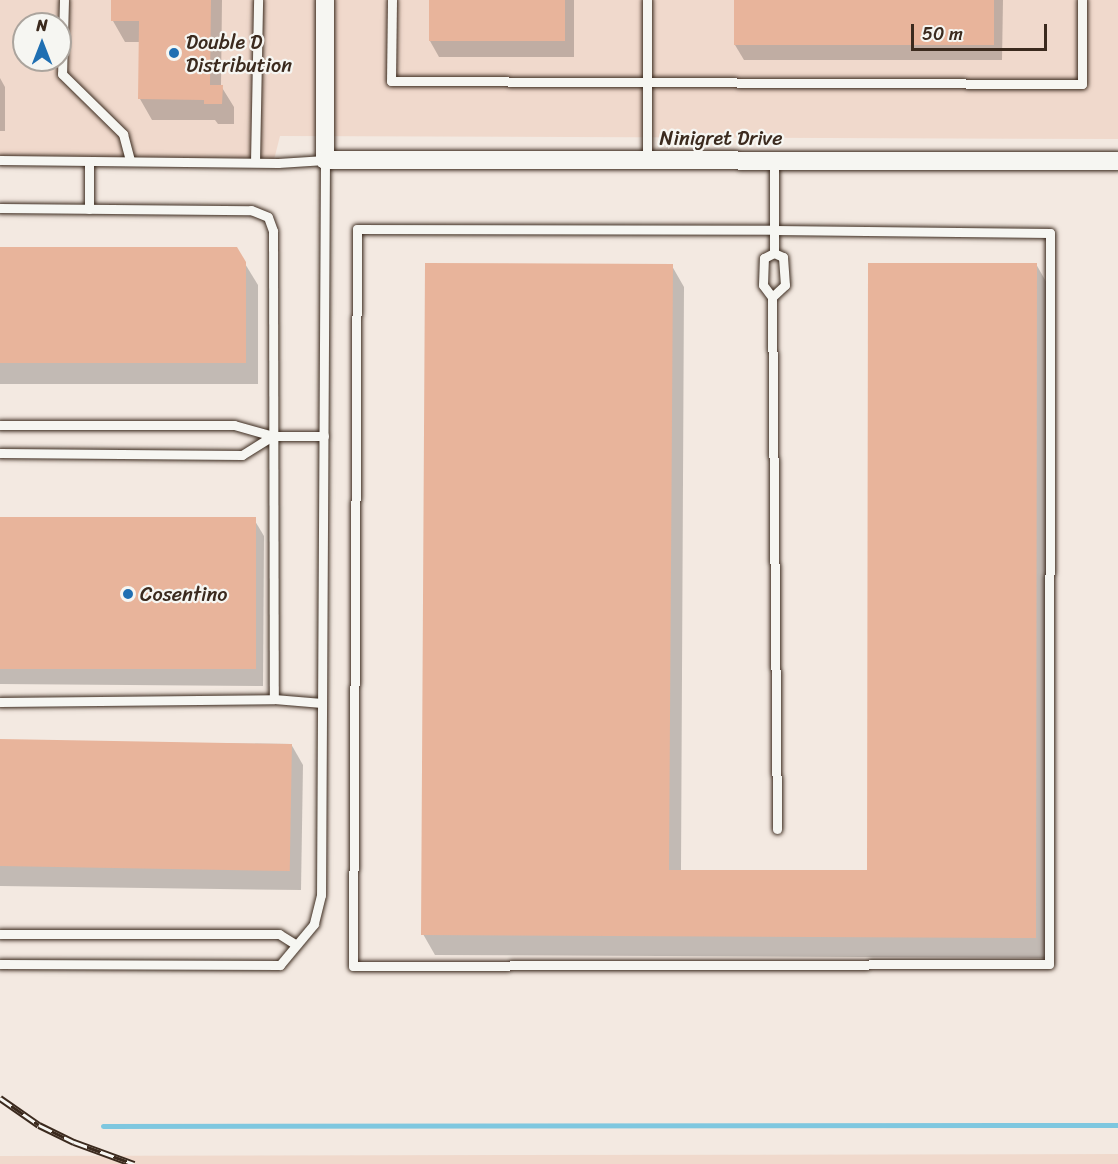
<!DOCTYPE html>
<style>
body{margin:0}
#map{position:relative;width:1118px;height:1164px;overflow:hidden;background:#f3e9e1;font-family:Sriracha,sans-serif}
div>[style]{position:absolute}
.built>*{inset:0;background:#f0d9cc}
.shadow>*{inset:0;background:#0003}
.stream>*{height:5px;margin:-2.5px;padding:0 2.5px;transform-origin:2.5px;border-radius:2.5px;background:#7ec7df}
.building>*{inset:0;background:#e8b49b;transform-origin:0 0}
.roads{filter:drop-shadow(0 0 2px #3b2a1e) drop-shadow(0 0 2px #3b2a1e)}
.lane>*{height:9px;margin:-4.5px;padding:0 4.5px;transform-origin:4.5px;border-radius:4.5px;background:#f6f6f2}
.street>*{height:18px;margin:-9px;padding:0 9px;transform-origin:9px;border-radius:9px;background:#f6f6f2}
.rail>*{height:7px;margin-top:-3.5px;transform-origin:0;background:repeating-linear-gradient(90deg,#f6f6f2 0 14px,#3b2a1e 0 28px);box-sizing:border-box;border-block:2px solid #3b2a1e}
.dots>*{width:16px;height:16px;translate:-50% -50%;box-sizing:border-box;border:3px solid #f6f6f2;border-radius:50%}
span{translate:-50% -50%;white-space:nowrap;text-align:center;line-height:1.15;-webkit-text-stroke:4.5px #f6f6f2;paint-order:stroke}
.poi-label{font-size:20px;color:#3b2a1e}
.left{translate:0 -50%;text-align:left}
.street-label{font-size:20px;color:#3b2a1e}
.north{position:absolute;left:12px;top:12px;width:60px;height:60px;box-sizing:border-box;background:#f6f6f2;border:2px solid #aba49d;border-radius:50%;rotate:0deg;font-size:16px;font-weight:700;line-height:24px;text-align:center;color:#3b2a1e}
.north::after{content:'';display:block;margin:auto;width:21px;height:27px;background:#1f6fb2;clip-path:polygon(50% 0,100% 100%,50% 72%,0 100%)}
.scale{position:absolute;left:911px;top:24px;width:136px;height:27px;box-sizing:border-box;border:3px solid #3b2a1e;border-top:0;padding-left:8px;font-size:18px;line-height:21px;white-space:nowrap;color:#3b2a1e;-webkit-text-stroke:4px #f6f6f2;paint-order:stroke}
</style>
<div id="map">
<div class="built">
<div style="clip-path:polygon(evenodd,0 0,1118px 0,1118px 139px,280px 136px,274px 160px,0 160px,0 0,24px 24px,60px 24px,60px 60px,24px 60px,24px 24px)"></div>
<div style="clip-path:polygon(1118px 1154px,1118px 1164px,0 1164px,0 1156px)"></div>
</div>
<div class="shadow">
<div style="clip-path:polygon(113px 0,222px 0,221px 86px,234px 107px,234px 124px,218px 124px,215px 120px,152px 120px,140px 99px,140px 42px,125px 42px,113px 21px)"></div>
<div style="clip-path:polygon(430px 0,574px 0,574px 57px,439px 57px,430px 41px)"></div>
<div style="clip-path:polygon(735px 0,1003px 0,1002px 60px,744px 60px,735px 45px)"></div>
<div style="clip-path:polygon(0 78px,5px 87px,5px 131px,0 131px)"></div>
<div style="clip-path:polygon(0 249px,236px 249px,258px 285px,258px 384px,0 384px)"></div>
<div style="clip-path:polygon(1036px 264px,1048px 285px,1047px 958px,435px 955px,423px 934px,672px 266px,684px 287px,681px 871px,869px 872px)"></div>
<div style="clip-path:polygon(0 519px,255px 521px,264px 536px,263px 686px,0 684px)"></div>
<div style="clip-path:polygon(0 741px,291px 744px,303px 765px,301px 890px,0 886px)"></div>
</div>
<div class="stream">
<div style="left:103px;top:1126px;width:1015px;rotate:-0.06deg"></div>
</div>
<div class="building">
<div style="clip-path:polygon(111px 0,211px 0,210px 85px,223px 85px,222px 104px,204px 104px,204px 100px,138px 99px,139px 21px,111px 21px)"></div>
<div style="left:429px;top:0;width:136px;height:41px"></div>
<div style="left:734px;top:0;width:260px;height:45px"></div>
<div style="clip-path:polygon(0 247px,237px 247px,246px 262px,246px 363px,0 363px)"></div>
<div style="clip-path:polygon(425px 263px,673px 264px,669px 870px,867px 870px,868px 263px,1037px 263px,1036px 938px,421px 935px)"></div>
<div style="left:0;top:517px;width:256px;height:152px"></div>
<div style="left:0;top:739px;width:292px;height:127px;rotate:1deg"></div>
</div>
<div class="roads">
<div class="lane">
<div style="left:64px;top:0;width:74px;rotate:91.5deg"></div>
<div style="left:62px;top:74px;width:86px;rotate:44.5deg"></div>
<div style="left:123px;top:134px;width:28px;rotate:75deg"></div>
<div style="left:392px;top:0;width:81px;rotate:90.7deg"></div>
<div style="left:391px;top:81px;width:691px;rotate:0.25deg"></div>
<div style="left:1082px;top:84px;width:84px;rotate:-90deg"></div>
<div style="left:0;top:160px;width:278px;rotate:0.6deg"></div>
<div style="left:278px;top:163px;width:47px;rotate:-3.7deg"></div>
<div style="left:325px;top:160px;width:735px;rotate:90.31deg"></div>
<div style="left:321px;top:895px;width:30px;rotate:104deg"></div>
<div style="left:314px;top:924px;width:53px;rotate:129.7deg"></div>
<div style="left:280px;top:965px;width:280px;rotate:-179.8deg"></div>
<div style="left:647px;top:160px;width:160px;rotate:-90deg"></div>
<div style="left:255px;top:162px;width:162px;rotate:-88.9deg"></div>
<div style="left:0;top:208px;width:251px;rotate:0.5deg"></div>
<div style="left:251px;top:210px;width:18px;rotate:22deg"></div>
<div style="left:268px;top:217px;width:15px;rotate:70deg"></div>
<div style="left:273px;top:231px;width:468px;rotate:89.9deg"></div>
<div style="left:89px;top:209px;width:48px;rotate:-90deg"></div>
<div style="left:774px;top:253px;width:23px;rotate:-90deg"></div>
<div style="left:774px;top:230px;width:276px;rotate:0.6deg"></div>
<div style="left:1050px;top:233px;width:731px;rotate:90.08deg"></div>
<div style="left:1049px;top:964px;width:696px;rotate:179.84deg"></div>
<div style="left:353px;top:966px;width:737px;rotate:-89.69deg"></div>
<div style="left:357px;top:229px;width:417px;rotate:0.1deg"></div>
<div style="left:774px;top:230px;width:70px;rotate:-90deg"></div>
<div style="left:774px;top:253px;width:10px;rotate:24deg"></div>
<div style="left:783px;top:257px;width:28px;rotate:86deg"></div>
<div style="left:785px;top:285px;width:18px;rotate:137deg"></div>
<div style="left:772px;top:297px;width:15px;rotate:-127deg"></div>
<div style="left:763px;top:285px;width:27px;rotate:-88deg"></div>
<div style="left:764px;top:258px;width:11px;rotate:-27deg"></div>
<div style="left:772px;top:297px;width:532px;rotate:89.46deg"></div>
<div style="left:0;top:425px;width:234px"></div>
<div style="left:234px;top:425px;width:41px;rotate:15.8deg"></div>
<div style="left:273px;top:436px;width:51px"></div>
<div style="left:0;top:453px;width:242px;rotate:0.5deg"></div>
<div style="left:242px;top:455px;width:36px;rotate:-32deg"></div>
<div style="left:0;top:702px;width:274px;rotate:-0.6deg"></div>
<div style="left:274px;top:699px;width:48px;rotate:4.8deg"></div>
<div style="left:0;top:934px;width:279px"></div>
<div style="left:279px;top:934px;width:19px;rotate:32deg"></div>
</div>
<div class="street">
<div style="left:325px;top:0;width:160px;rotate:90deg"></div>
<div style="left:325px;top:160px;width:793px;rotate:0.07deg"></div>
</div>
</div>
<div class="rail">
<div style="left:0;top:1098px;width:47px;rotate:34.7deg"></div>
<div style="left:39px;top:1125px;width:39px;rotate:26deg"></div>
<div style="left:74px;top:1142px;width:64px;rotate:20.1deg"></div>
</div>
<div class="dots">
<div style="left:174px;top:53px;background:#1f6fb2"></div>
<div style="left:128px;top:594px;background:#1f6fb2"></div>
</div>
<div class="poi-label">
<span class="left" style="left:186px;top:54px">Double D<br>Distribution</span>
<span class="left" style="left:140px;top:594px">Cosentino</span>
</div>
<div class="street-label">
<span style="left:721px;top:138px">Ninigret Drive</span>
</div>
<div class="north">N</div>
<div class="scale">50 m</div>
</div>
